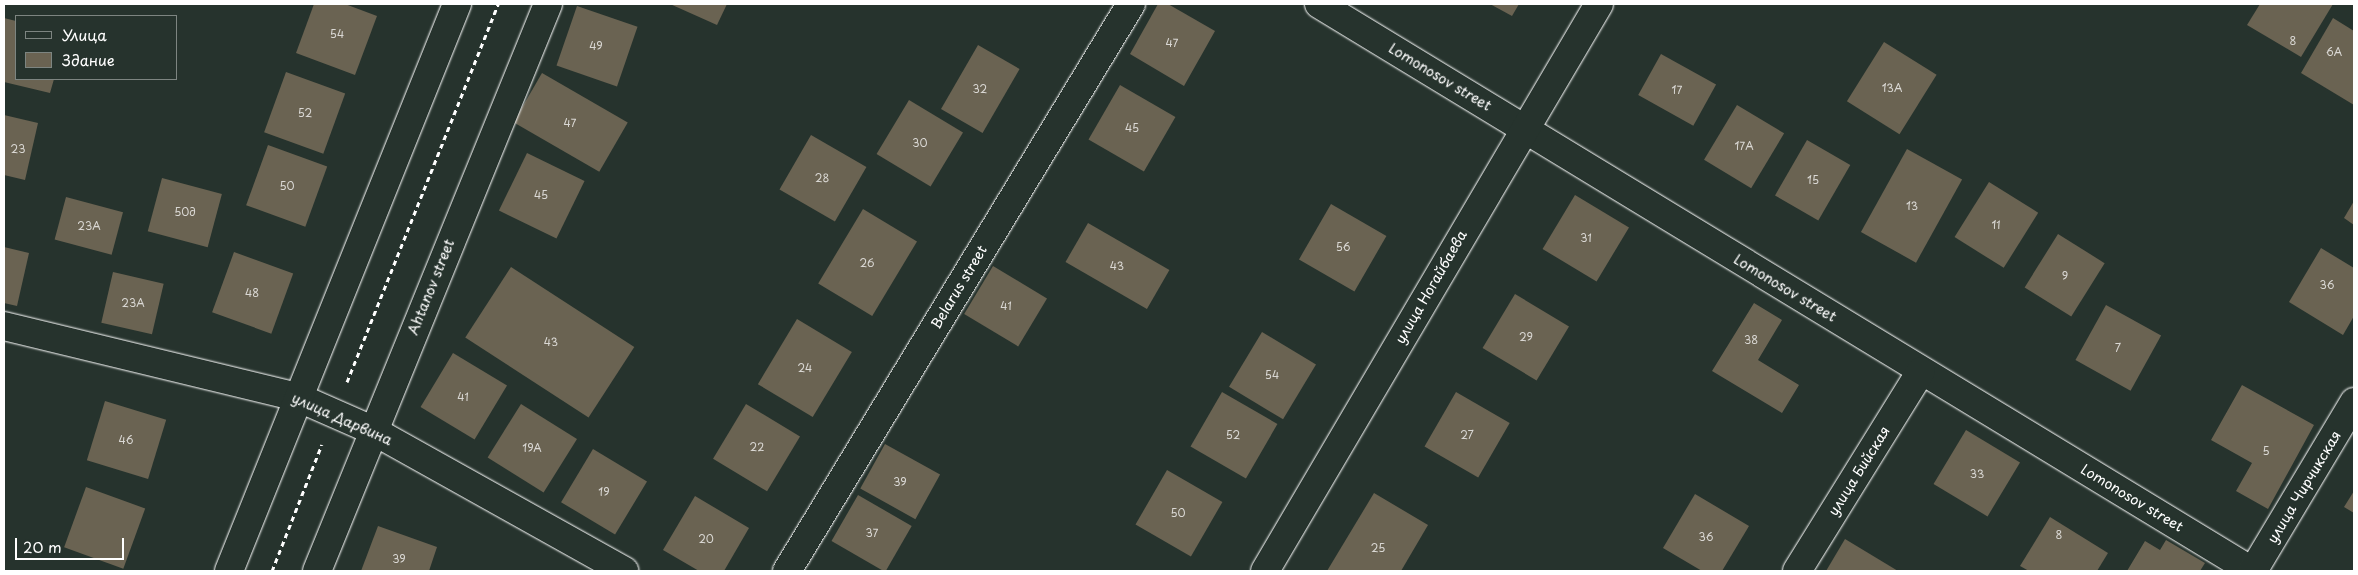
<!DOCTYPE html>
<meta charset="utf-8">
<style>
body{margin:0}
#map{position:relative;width:2358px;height:575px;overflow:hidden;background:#26332d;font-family:"Playpen Sans",sans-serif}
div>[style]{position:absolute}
.building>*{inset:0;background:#6a6352;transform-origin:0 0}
.path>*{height:3px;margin-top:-1.5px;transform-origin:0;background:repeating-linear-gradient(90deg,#fff 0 5px,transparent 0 9px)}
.roads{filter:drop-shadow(0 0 1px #fff) drop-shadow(0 0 1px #fff)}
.street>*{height:28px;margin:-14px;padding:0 14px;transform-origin:14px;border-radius:14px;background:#26332d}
span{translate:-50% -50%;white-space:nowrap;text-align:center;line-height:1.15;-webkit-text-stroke:4.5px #26332d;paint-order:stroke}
.number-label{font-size:11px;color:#dad8d4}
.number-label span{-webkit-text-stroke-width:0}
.street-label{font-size:14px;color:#fff}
.frame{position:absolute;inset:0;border:5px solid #fff;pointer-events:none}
.legend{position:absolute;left:15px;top:15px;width:162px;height:65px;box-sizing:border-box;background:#26332d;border:1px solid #7d8581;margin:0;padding:6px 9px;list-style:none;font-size:15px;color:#fff}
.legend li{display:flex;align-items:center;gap:10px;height:25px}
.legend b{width:25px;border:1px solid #7d8581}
.scale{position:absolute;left:15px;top:538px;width:109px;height:22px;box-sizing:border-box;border:2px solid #fff;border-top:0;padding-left:6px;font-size:15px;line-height:18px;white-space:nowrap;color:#fff;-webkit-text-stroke:4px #26332d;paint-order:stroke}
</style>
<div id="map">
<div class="building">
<div style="clip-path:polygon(314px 4px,345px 4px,377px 16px,355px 75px,296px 53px)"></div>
<div style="clip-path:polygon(670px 4px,727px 4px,717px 25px)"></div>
<div style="clip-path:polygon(1158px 4px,1168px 4px,1215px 31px,1184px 86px,1130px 54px)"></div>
<div style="clip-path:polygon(1490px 4px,1519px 4px,1512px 16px)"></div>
<div style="clip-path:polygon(2260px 4px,2333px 4px,2301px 57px,2247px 25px)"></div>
<div style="left:577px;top:6px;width:64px;height:63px;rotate:19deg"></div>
<div style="clip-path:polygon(4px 18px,16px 21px,16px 79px,54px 79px,50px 93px,4px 82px)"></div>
<div style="clip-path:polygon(2333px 18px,2354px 31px,2354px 105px,2301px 73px)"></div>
<div style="left:1884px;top:42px;width:62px;height:70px;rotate:32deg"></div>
<div style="left:978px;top:45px;width:48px;height:74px;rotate:30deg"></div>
<div style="left:1661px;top:54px;width:63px;height:47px;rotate:29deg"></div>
<div style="left:286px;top:72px;width:63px;height:64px;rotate:20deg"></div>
<div style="left:542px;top:73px;width:99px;height:57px;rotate:30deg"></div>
<div style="left:1120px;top:85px;width:64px;height:63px;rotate:30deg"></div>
<div style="left:909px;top:100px;width:63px;height:63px;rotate:31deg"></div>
<div style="left:1737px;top:105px;width:55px;height:64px;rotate:31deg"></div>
<div style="clip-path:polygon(4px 115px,38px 123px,25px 180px,4px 175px)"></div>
<div style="left:811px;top:135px;width:64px;height:63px;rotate:30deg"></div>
<div style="left:1807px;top:140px;width:50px;height:64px;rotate:30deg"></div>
<div style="left:268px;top:145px;width:63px;height:64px;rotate:20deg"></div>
<div style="left:1907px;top:149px;width:63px;height:95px;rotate:29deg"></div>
<div style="left:527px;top:153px;width:64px;height:64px;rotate:26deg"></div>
<div style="left:162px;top:178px;width:62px;height:55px;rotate:15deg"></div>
<div style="left:1989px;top:182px;width:58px;height:65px;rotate:32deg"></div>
<div style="left:1575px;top:195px;width:63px;height:63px;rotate:31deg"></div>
<div style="left:66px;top:197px;width:59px;height:44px;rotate:15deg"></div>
<div style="clip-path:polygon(2354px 201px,2354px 225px,2344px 218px)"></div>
<div style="left:1331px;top:204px;width:64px;height:64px;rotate:30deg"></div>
<div style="left:863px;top:209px;width:63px;height:87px;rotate:31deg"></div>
<div style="left:1088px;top:223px;width:94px;height:45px;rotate:30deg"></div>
<div style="left:2058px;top:234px;width:55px;height:63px;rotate:32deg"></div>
<div style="clip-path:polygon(4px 247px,29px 253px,17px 306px,4px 303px)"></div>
<div style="clip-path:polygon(2321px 248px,2354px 268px,2354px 316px,2343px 335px,2289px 302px)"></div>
<div style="left:234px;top:252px;width:63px;height:64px;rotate:20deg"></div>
<div style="left:993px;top:266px;width:63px;height:56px;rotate:31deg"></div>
<div style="left:511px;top:267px;width:147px;height:84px;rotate:33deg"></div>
<div style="left:113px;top:272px;width:52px;height:52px;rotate:13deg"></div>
<div style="left:1515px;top:294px;width:63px;height:63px;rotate:31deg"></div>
<div style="clip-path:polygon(1754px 303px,1782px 320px,1758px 360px,1799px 385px,1782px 413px,1712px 371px)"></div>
<div style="left:2106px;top:305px;width:63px;height:63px;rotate:29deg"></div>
<div style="left:797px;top:319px;width:64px;height:76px;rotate:31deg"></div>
<div style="left:1262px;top:332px;width:63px;height:64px;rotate:31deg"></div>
<div style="left:453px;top:353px;width:63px;height:63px;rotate:31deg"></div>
<div style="clip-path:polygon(2242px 385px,2314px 425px,2268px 509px,2236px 491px,2252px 463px,2211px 440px)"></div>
<div style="left:1222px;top:392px;width:64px;height:63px;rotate:30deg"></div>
<div style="left:1456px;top:392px;width:62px;height:63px;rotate:30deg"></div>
<div style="left:105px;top:401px;width:64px;height:62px;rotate:17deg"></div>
<div style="left:521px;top:404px;width:66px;height:63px;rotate:32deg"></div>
<div style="left:746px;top:404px;width:63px;height:64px;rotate:31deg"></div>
<div style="left:1966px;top:430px;width:63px;height:63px;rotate:31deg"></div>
<div style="left:885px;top:444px;width:63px;height:51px;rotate:29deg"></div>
<div style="left:593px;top:449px;width:63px;height:62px;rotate:31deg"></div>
<div style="left:1167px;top:470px;width:64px;height:63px;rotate:30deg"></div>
<div style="left:86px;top:487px;width:63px;height:64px;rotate:20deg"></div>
<div style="clip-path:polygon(2354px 491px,2354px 513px,2344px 507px)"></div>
<div style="clip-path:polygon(1374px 493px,1428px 525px,1401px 571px,1327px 571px)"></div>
<div style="clip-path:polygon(1695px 494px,1749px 526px,1722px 571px,1702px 571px,1663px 548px)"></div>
<div style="left:858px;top:495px;width:62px;height:53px;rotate:30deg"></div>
<div style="clip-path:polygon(695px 496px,749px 528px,724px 571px,699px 571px,663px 550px)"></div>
<div style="clip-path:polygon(2050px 517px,2108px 553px,2097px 571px,2029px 571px,2020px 566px)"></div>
<div style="clip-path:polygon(378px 526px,437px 547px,429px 571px,361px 571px)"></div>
<div style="clip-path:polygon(1845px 539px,1898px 571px,1826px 571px)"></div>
<div style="clip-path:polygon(2166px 540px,2205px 563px,2200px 571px,2127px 571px,2145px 541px,2160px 550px)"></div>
</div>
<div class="path">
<div style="left:347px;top:382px;width:407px;rotate:-68.2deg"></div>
<div style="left:272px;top:571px;width:136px;rotate:-68.5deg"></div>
</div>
<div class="roads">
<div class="street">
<div style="left:1319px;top:4px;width:1092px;rotate:31.29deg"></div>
<div style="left:4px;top:326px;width:301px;rotate:13.6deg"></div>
<div style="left:297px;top:397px;width:82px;rotate:23.7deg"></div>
<div style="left:372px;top:430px;width:289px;rotate:29.2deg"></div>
<div style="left:229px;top:571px;width:611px;rotate:-68.09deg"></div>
<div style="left:317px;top:571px;width:612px;rotate:-67.83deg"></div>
<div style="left:787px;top:571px;width:663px;rotate:-58.75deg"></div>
<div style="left:1265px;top:571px;width:658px;rotate:-59.5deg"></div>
<div style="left:1797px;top:571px;width:235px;rotate:-58.2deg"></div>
<div style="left:2253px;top:571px;width:197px;rotate:-59.1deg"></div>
</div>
</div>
<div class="number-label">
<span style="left:337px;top:34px">54</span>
<span style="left:2293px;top:41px">8</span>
<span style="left:1172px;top:43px">47</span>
<span style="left:596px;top:46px">49</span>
<span style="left:2334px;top:52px">6А</span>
<span style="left:1892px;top:88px">13А</span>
<span style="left:980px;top:89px">32</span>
<span style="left:1677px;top:90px">17</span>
<span style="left:305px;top:113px">52</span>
<span style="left:570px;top:123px">47</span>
<span style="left:1132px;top:128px">45</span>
<span style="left:920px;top:143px">30</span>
<span style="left:1744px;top:146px">17А</span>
<span style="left:18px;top:149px">23</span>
<span style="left:822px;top:178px">28</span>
<span style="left:1813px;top:180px">15</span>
<span style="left:287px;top:186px">50</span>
<span style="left:541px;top:195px">45</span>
<span style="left:1912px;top:206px">13</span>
<span style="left:185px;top:212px">50д</span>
<span style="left:1996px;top:225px">11</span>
<span style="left:89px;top:226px">23А</span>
<span style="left:1586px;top:238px">31</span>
<span style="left:1343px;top:247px">56</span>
<span style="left:867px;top:263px">26</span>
<span style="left:1117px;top:266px">43</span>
<span style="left:2065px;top:276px">9</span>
<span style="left:2327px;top:285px">36</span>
<span style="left:252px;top:293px">48</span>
<span style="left:133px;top:303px">23А</span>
<span style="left:1006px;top:306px">41</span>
<span style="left:1526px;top:337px">29</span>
<span style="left:1751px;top:340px">38</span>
<span style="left:551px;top:342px">43</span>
<span style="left:2118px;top:348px">7</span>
<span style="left:805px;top:368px">24</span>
<span style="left:1272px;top:375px">54</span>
<span style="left:463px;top:397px">41</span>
<span style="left:1233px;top:435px">52</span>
<span style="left:1467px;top:435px">27</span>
<span style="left:126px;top:440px">46</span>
<span style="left:757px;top:447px">22</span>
<span style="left:532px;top:448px">19А</span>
<span style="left:2266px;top:451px">5</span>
<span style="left:1977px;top:474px">33</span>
<span style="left:900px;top:482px">39</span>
<span style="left:604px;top:492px">19</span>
<span style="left:1178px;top:513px">50</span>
<span style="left:872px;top:533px">37</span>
<span style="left:2059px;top:535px">8</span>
<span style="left:1706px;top:537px">36</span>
<span style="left:706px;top:539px">20</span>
<span style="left:1378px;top:548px">25</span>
<span style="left:399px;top:559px">39</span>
</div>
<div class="street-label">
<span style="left:1440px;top:77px;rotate:31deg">Lomonosov street</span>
<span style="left:431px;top:287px;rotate:-68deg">Ahtanov street</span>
<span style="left:959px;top:287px;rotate:-59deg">Belarus street</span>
<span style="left:1431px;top:287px;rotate:-60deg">улица Ногайбаева</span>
<span style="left:1785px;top:288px;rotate:31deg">Lomonosov street</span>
<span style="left:342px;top:419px;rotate:24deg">улица Дарвина</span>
<span style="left:1859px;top:471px;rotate:-58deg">улица Бийская</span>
<span style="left:2304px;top:487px;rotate:-59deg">улица Чирчикская</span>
<span style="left:2132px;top:498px;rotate:31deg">Lomonosov street</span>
</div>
<div class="frame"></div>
<ul class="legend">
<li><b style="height:6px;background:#26332d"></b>Улица</li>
<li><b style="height:14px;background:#6a6352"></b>Здание</li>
</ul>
<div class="scale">20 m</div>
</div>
